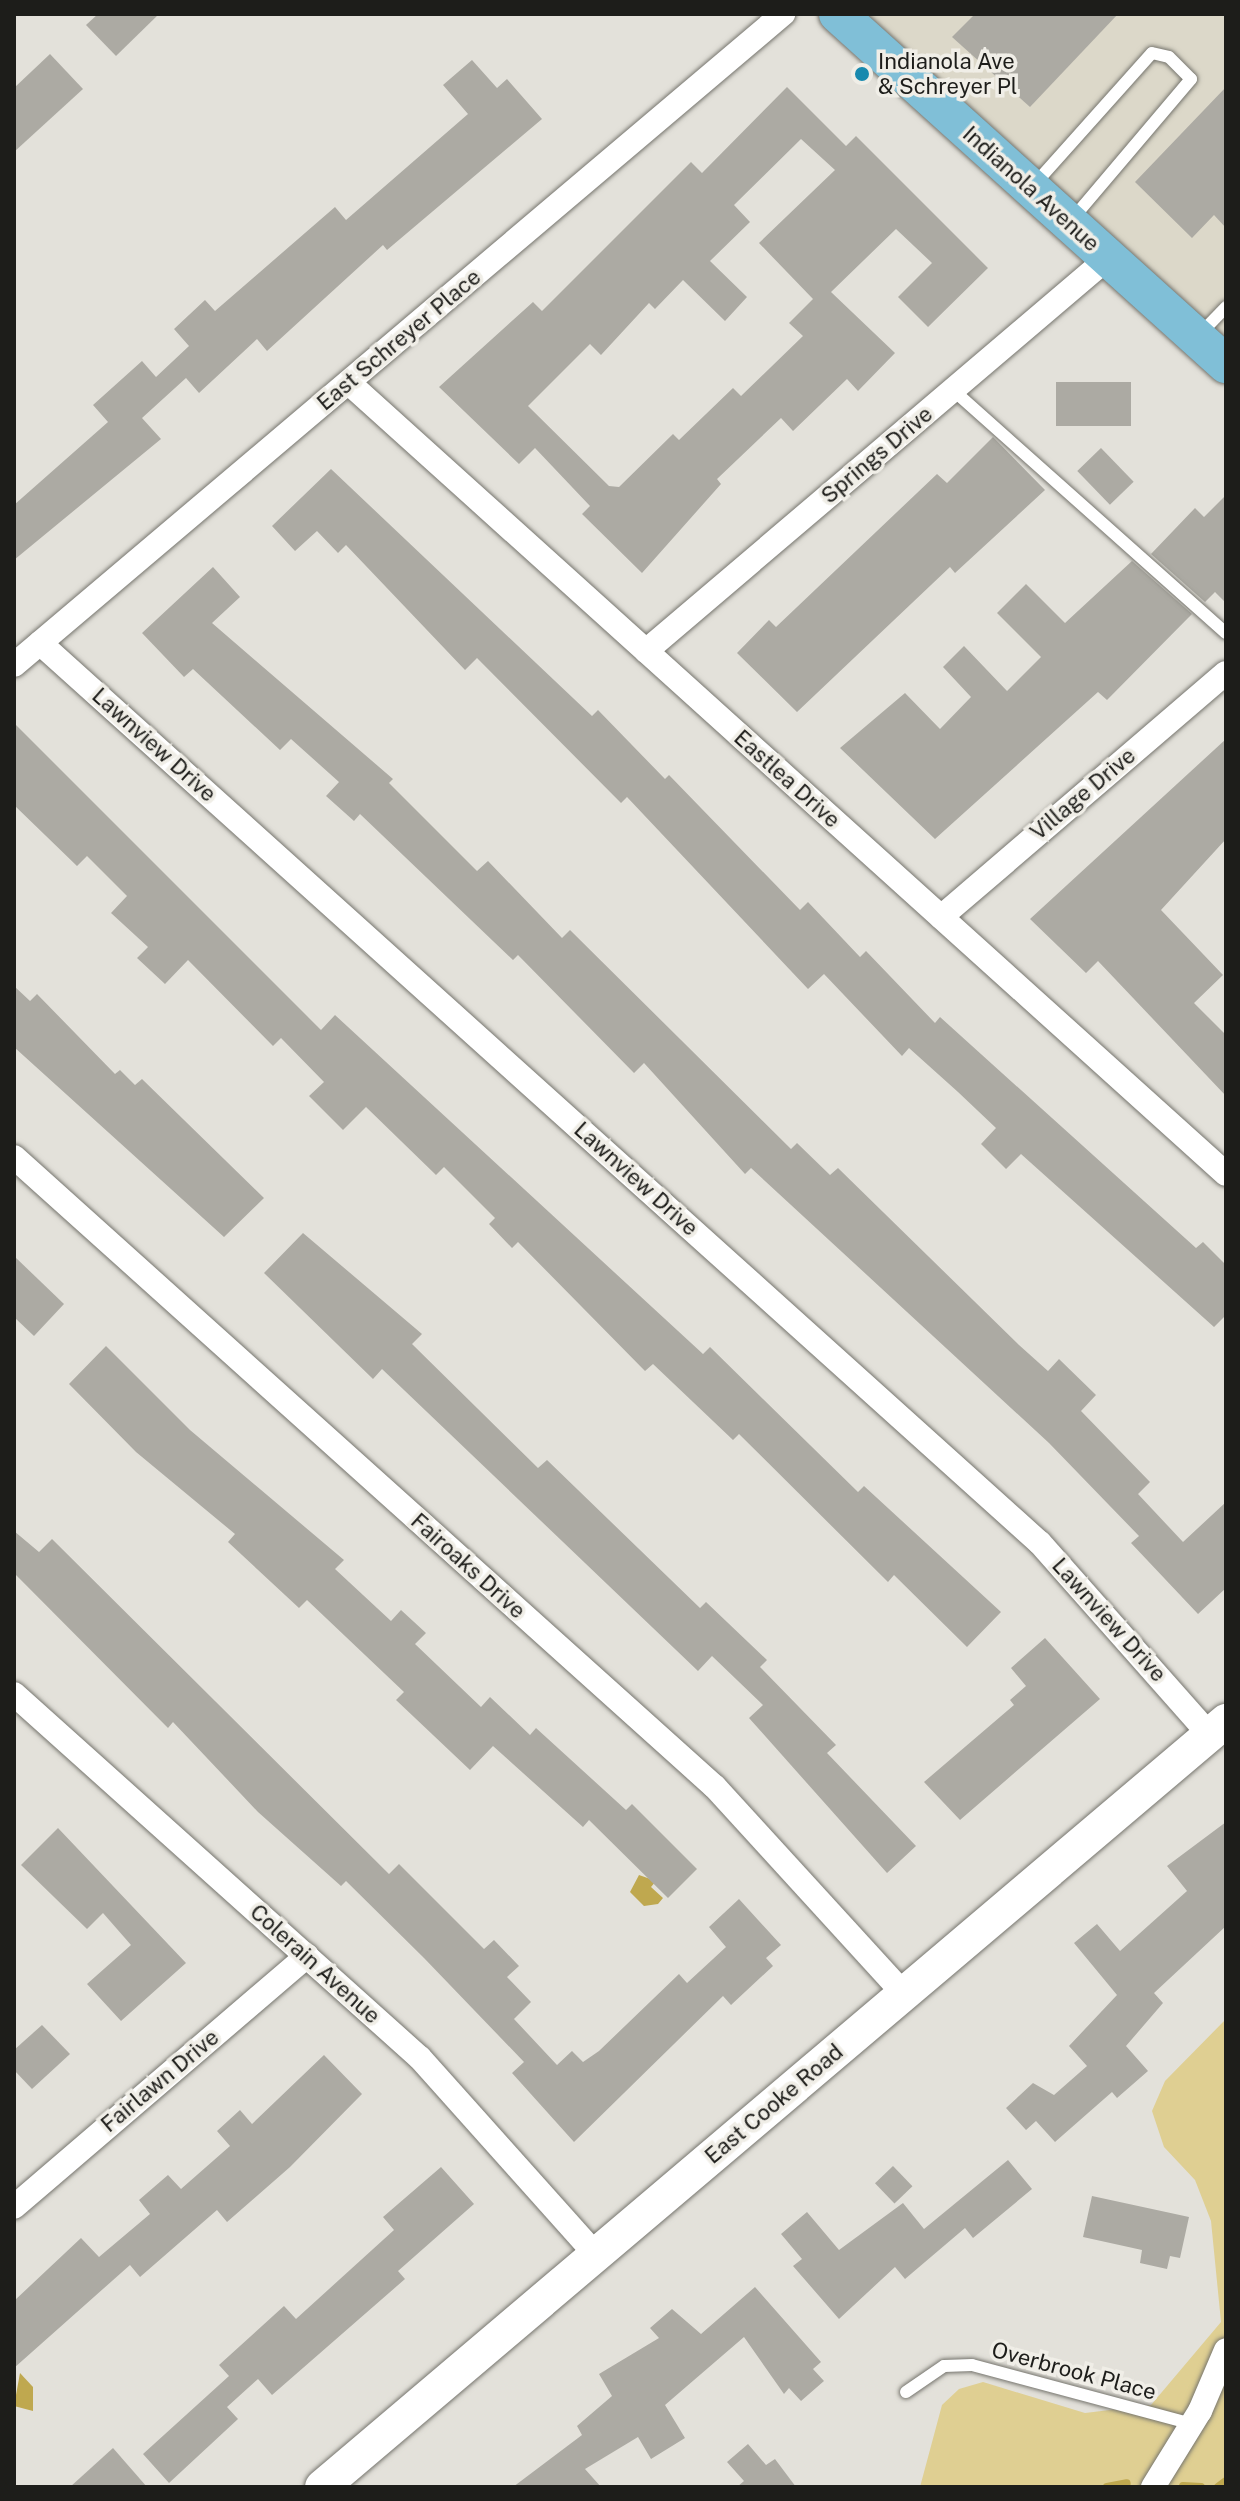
<!DOCTYPE html>
<style>
body{margin:0}
#map{position:relative;width:1240px;height:2501px;overflow:hidden;background:#e3e1da;font-family:"Public Sans",sans-serif}
div>[style]{position:absolute}
.built>*{inset:0;background:#dcd8c9}
.green>*{inset:0;background:#dfcf92}
.water>*{inset:0;background:#bfa84f}
.stream>*{height:8px;margin:-4px;padding:0 4px;transform-origin:4px;border-radius:4px;background:#bfa84f}
.building>*{inset:0;background:#acaaa3;transform-origin:0 0}
.roads{filter:drop-shadow(0 0 2px #76756e) drop-shadow(0 0 2px #76756e)}
.lane>*{height:12px;margin:-6px;padding:0 6px;transform-origin:6px;border-radius:6px;background:#fff}
.street>*{height:24px;margin:-12px;padding:0 12px;transform-origin:12px;border-radius:12px;background:#fff}
.secondary>*{height:34px;margin:-17px;padding:0 17px;transform-origin:17px;border-radius:17px;background:#fff}
.primary>*{height:38px;margin:-19px;padding:0 19px;transform-origin:19px;border-radius:19px;background:#80bfd7}
.dots>*{width:22px;height:22px;translate:-50% -50%;box-sizing:border-box;border:4px solid #f0eee7;border-radius:50%}
span{translate:-50% -50%;white-space:nowrap;text-align:center;line-height:1.15;-webkit-text-stroke:7px #f0eee7;paint-order:stroke}
.poi-label{font-size:22px;color:#1d1d1a}
.left{translate:0 -50%;text-align:left}
.street-label{font-size:22px;color:#1d1d1a}
.frame{position:absolute;inset:0;border:16px solid #1d1d1a;pointer-events:none}
</style>
<div id="map">
<div class="built">
<div style="clip-path:polygon(841px 14px,1226px 14px,1226px 362px)"></div>
</div>
<div class="green">
<div style="clip-path:polygon(1226px 2019px,1226px 2487px,920px 2487px,942px 2405px,959px 2389px,983px 2382px,1085px 2413px,1151px 2405px,1221px 2322px,1211px 2221px,1195px 2180px,1164px 2147px,1152px 2111px,1165px 2081px)"></div>
</div>
<div class="water">
<div style="clip-path:polygon(639px 1875px,656px 1881px,651px 1887px,663px 1898px,658px 1904px,644px 1906px,630px 1892px)"></div>
<div style="clip-path:polygon(20px 2373px,33px 2387px,33px 2411px,14px 2406px)"></div>
</div>
<div class="stream">
<div style="left:1183px;top:2486px;width:18px;rotate:3deg"></div>
<div style="left:1107px;top:2487px;width:20px;rotate:-11deg"></div>
<div style="left:1218px;top:2487px;width:10px;rotate:-37deg"></div>
</div>
<div class="building">
<div style="clip-path:polygon(98px 14px,159px 14px,116px 56px,86px 25px)"></div>
<div style="clip-path:polygon(975px 14px,1118px 14px,1030px 107px,952px 37px)"></div>
<div style="clip-path:polygon(50px 54px,83px 89px,14px 152px,14px 88px)"></div>
<div style="clip-path:polygon(472px 60px,497px 88px,507px 79px,542px 119px,387px 250px,383px 245px,267px 351px,257px 339px,199px 393px,186px 378px,142px 418px,161px 439px,14px 560px,14px 505px,108px 422px,93px 405px,142px 361px,156px 377px,189px 346px,174px 329px,205px 300px,215px 311px,335px 207px,346px 220px,468px 114px,443px 85px)"></div>
<div style="clip-path:polygon(evenodd,787px 87px,846px 146px,856px 136px,988px 268px,928px 327px,898px 297px,932px 263px,896px 229px,831px 292px,895px 353px,858px 391px,847px 379px,793px 431px,781px 418px,717px 479px,721px 484px,642px 573px,582px 514px,590px 506px,535px 448px,519px 464px,439px 387px,533px 302px,542px 311px,691px 162px,702px 173px,787px 87px,801px 139px,835px 170px,759px 243px,813px 299px,789px 323px,803px 336px,741px 396px,733px 388px,679px 440px,673px 434px,619px 487px,609px 486px,528px 406px,590px 344px,601px 355px,649px 303px,655px 309px,683px 280px,725px 321px,747px 297px,710px 261px,750px 222px,734px 205px,801px 139px)"></div>
<div style="clip-path:polygon(1226px 87px,1226px 228px,1214px 215px,1192px 238px,1135px 182px)"></div>
<div style="left:1056px;top:382px;width:75px;height:44px"></div>
<div style="clip-path:polygon(993px 437px,1045px 490px,955px 573px,950px 567px,797px 712px,737px 653px,769px 620px,776px 627px,937px 474px,947px 483px)"></div>
<div style="left:1101px;top:448px;width:47px;height:33px;rotate:46deg"></div>
<div style="clip-path:polygon(331px 469px,592px 716px,598px 710px,665px 779px,669px 775px,800px 910px,808px 902px,860px 957px,866px 951px,935px 1023px,940px 1017px,1196px 1248px,1203px 1242px,1226px 1265px,1226px 1315px,1214px 1327px,1021px 1154px,1006px 1169px,981px 1144px,996px 1128px,958px 1092px,909px 1048px,902px 1056px,824px 974px,808px 989px,627px 797px,621px 803px,477px 658px,465px 670px,346px 545px,338px 553px,317px 531px,295px 551px,272px 526px)"></div>
<div style="clip-path:polygon(1226px 495px,1226px 603px,1215px 592px,1205px 602px,1151px 554px,1195px 508px,1204px 517px)"></div>
<div style="clip-path:polygon(1132px 561px,1192px 614px,1107px 700px,1098px 692px,935px 839px,840px 748px,905px 693px,940px 729px,971px 697px,943px 667px,964px 646px,1007px 691px,1041px 657px,997px 613px,1026px 584px,1065px 623px)"></div>
<div style="clip-path:polygon(213px 567px,240px 597px,212px 623px,393px 779px,389px 783px,477px 871px,488px 861px,562px 938px,570px 930px,791px 1149px,797px 1143px,830px 1175px,838px 1168px,1019px 1345px,1048px 1371px,1059px 1359px,1096px 1395px,1081px 1411px,1150px 1482px,1138px 1494px,1183px 1542px,1226px 1502px,1226px 1588px,1198px 1614px,1131px 1543px,1139px 1536px,1049px 1443px,751px 1168px,745px 1174px,644px 1063px,634px 1073px,518px 955px,513px 960px,360px 814px,354px 821px,326px 796px,339px 782px,291px 739px,280px 750px,193px 669px,184px 677px,142px 633px)"></div>
<div style="clip-path:polygon(14px 723px,321px 1030px,335px 1015px,703px 1354px,710px 1347px,858px 1492px,864px 1486px,1001px 1612px,967px 1647px,894px 1575px,888px 1582px,739px 1434px,733px 1440px,653px 1364px,645px 1371px,518px 1242px,512px 1248px,489px 1224px,495px 1218px,444px 1167px,436px 1175px,366px 1107px,343px 1130px,309px 1096px,324px 1082px,281px 1038px,273px 1046px,188px 960px,165px 984px,137px 958px,148px 947px,111px 913px,127px 896px,87px 856px,77px 866px,14px 805px)"></div>
<div style="clip-path:polygon(1226px 739px,1226px 839px,1161px 910px,1223px 975px,1194px 1003px,1226px 1035px,1226px 1096px,1098px 961px,1086px 973px,1030px 919px)"></div>
<div style="clip-path:polygon(14px 986px,30px 1001px,37px 994px,115px 1074px,120px 1070px,135px 1085px,142px 1079px,264px 1198px,224px 1237px,14px 1047px)"></div>
<div style="clip-path:polygon(303px 1233px,422px 1334px,412px 1344px,538px 1468px,547px 1460px,700px 1608px,706px 1602px,767px 1660px,760px 1667px,836px 1745px,827px 1753px,916px 1846px,887px 1873px,749px 1718px,763px 1705px,712px 1656px,698px 1671px,382px 1369px,373px 1379px,264px 1273px)"></div>
<div style="clip-path:polygon(14px 1256px,64px 1304px,34px 1336px,14px 1317px)"></div>
<div style="clip-path:polygon(106px 1346px,190px 1430px,344px 1560px,335px 1569px,391px 1621px,401px 1610px,426px 1633px,415px 1644px,481px 1707px,490px 1697px,530px 1735px,536px 1728px,626px 1810px,632px 1804px,697px 1869px,668px 1898px,589px 1820px,583px 1827px,493px 1746px,470px 1770px,396px 1700px,404px 1692px,307px 1600px,299px 1608px,228px 1542px,235px 1534px,136px 1452px,69px 1384px)"></div>
<div style="clip-path:polygon(14px 1531px,39px 1552px,52px 1539px,389px 1874px,399px 1864px,484px 1949px,494px 1940px,519px 1966px,507px 1977px,531px 2002px,514px 2019px,557px 2065px,572px 2051px,583px 2062px,599px 2051px,679px 1974px,687px 1983px,726px 1947px,709px 1927px,739px 1899px,781px 1945px,766px 1958px,773px 1966px,731px 2005px,723px 1996px,574px 2142px,512px 2073px,524px 2062px,424px 1958px,346px 1881px,341px 1886px,258px 1812px,173px 1722px,168px 1728px,14px 1573px)"></div>
<div style="clip-path:polygon(1045px 1638px,1100px 1699px,960px 1820px,924px 1782px,1014px 1705px,1010px 1700px,1026px 1686px,1011px 1668px)"></div>
<div style="clip-path:polygon(1226px 1822px,1226px 1926px,1154px 1993px,1163px 2003px,1126px 2046px,1148px 2071px,1117px 2098px,1112px 2092px,1055px 2142px,1036px 2121px,1026px 2130px,1006px 2108px,1033px 2083px,1054px 2095px,1087px 2066px,1069px 2046px,1117px 1995px,1074px 1943px,1097px 1924px,1120px 1951px,1187px 1891px,1167px 1866px)"></div>
<div style="clip-path:polygon(58px 1828px,186px 1963px,121px 2021px,87px 1984px,131px 1945px,103px 1913px,87px 1929px,21px 1865px)"></div>
<div style="clip-path:polygon(42px 2025px,70px 2054px,32px 2089px,14px 2070px,14px 2050px)"></div>
<div style="clip-path:polygon(324px 2055px,362px 2094px,290px 2167px,227px 2222px,217px 2210px,140px 2277px,130px 2265px,14px 2368px,14px 2301px,81px 2238px,99px 2257px,150px 2214px,139px 2200px,168px 2175px,181px 2189px,230px 2146px,217px 2131px,240px 2110px,252px 2124px)"></div>
<div style="clip-path:polygon(1008px 2160px,1032px 2189px,973px 2238px,965px 2228px,905px 2279px,895px 2267px,839px 2319px,793px 2266px,802px 2259px,781px 2234px,807px 2212px,839px 2250px,903px 2203px,924px 2229px)"></div>
<div style="left:893px;top:2166px;width:28px;height:25px;rotate:46deg"></div>
<div style="clip-path:polygon(441px 2167px,474px 2204px,398px 2271px,405px 2279px,272px 2395px,258px 2379px,227px 2407px,238px 2419px,169px 2483px,143px 2454px,229px 2376px,219px 2365px,284px 2306px,296px 2319px,394px 2230px,383px 2217px)"></div>
<div style="clip-path:polygon(1092px 2196px,1189px 2217px,1180px 2258px,1170px 2256px,1167px 2269px,1140px 2263px,1142px 2250px,1083px 2237px)"></div>
<div style="clip-path:polygon(755px 2287px,821px 2362px,813px 2369px,824px 2381px,801px 2401px,789px 2388px,784px 2394px,744px 2337px,665px 2405px,685px 2438px,651px 2459px,638px 2437px,585px 2469px,601px 2487px,513px 2487px,582px 2435px,577px 2426px,612px 2396px,599px 2374px,659px 2338px,650px 2328px,672px 2309px,701px 2334px)"></div>
<div style="clip-path:polygon(748px 2444px,766px 2465px,775px 2459px,796px 2487px,737px 2487px,744px 2481px,727px 2462px)"></div>
<div style="clip-path:polygon(113px 2448px,147px 2487px,70px 2487px)"></div>
</div>
<div class="roads">
<div class="lane">
<div style="left:1033px;top:186px;width:178px;rotate:-48.2deg"></div>
<div style="left:1152px;top:53px;width:17px;rotate:13deg"></div>
<div style="left:1169px;top:57px;width:31px;rotate:45deg"></div>
<div style="left:1191px;top:79px;width:182px;rotate:130.3deg"></div>
<div style="left:1199px;top:335px;width:39px;rotate:-46deg"></div>
<div style="left:953px;top:390px;width:365px;rotate:41.7deg"></div>
<div style="left:906px;top:2392px;width:46px;rotate:-34.4deg"></div>
<div style="left:944px;top:2366px;width:28px;rotate:-2deg"></div>
<div style="left:972px;top:2365px;width:228px;rotate:15deg"></div>
</div>
<div class="street">
<div style="left:349px;top:383px;width:1181px;rotate:42.05deg"></div>
<div style="left:40px;top:643px;width:1345px;rotate:41.99deg"></div>
<div style="left:1040px;top:1543px;width:256px;rotate:48.5deg"></div>
<div style="left:646px;top:651px;width:607px;rotate:-40.39deg"></div>
<div style="left:14px;top:665px;width:1008px;rotate:-40.25deg"></div>
<div style="left:941px;top:917px;width:375px;rotate:-40.6deg"></div>
<div style="left:14px;top:1157px;width:942px;rotate:41.95deg"></div>
<div style="left:715px;top:1787px;width:280px;rotate:47.6deg"></div>
<div style="left:14px;top:1694px;width:545px;rotate:41.88deg"></div>
<div style="left:420px;top:2058px;width:264px;rotate:48.2deg"></div>
<div style="left:14px;top:2207px;width:386px;rotate:-40.6deg"></div>
<div style="left:1153px;top:2487px;width:89px;rotate:-58.3deg"></div>
<div style="left:1200px;top:2411px;width:66px;rotate:-66.9deg"></div>
</div>
<div class="secondary">
<div style="left:322px;top:2487px;width:1185px;rotate:-40.28deg"></div>
</div>
<div class="primary">
<div style="left:838px;top:14px;width:523px;rotate:42.05deg"></div>
</div>
</div>
<div class="dots">
<div style="left:862px;top:74px;background:#1889ae"></div>
</div>
<div class="poi-label">
<span class="left" style="left:878px;top:74px">Indianola Ave<br>&amp; Schreyer Pl</span>
</div>
<div class="street-label">
<span style="left:1031px;top:189px;rotate:42deg">Indianola Avenue</span>
<span style="left:399px;top:340px;rotate:-40deg">East Schreyer Place</span>
<span style="left:877px;top:455px;rotate:-40deg">Springs Drive</span>
<span style="left:154px;top:745px;rotate:42deg">Lawnview Drive</span>
<span style="left:787px;top:779px;rotate:42deg">Eastlea Drive</span>
<span style="left:1083px;top:794px;rotate:-40deg">Village Drive</span>
<span style="left:636px;top:1179px;rotate:42deg">Lawnview Drive</span>
<span style="left:468px;top:1566px;rotate:42deg">Fairoaks Drive</span>
<span style="left:1109px;top:1620px;rotate:48deg">Lawnview Drive</span>
<span style="left:315px;top:1964px;rotate:42deg">Colerain Avenue</span>
<span style="left:160px;top:2081px;rotate:-40deg">Fairlawn Drive</span>
<span style="left:774px;top:2104px;rotate:-40deg">East Cooke Road</span>
<span style="left:1074px;top:2371px;rotate:15deg">Overbrook Place</span>
</div>
<div class="frame"></div>
</div>
